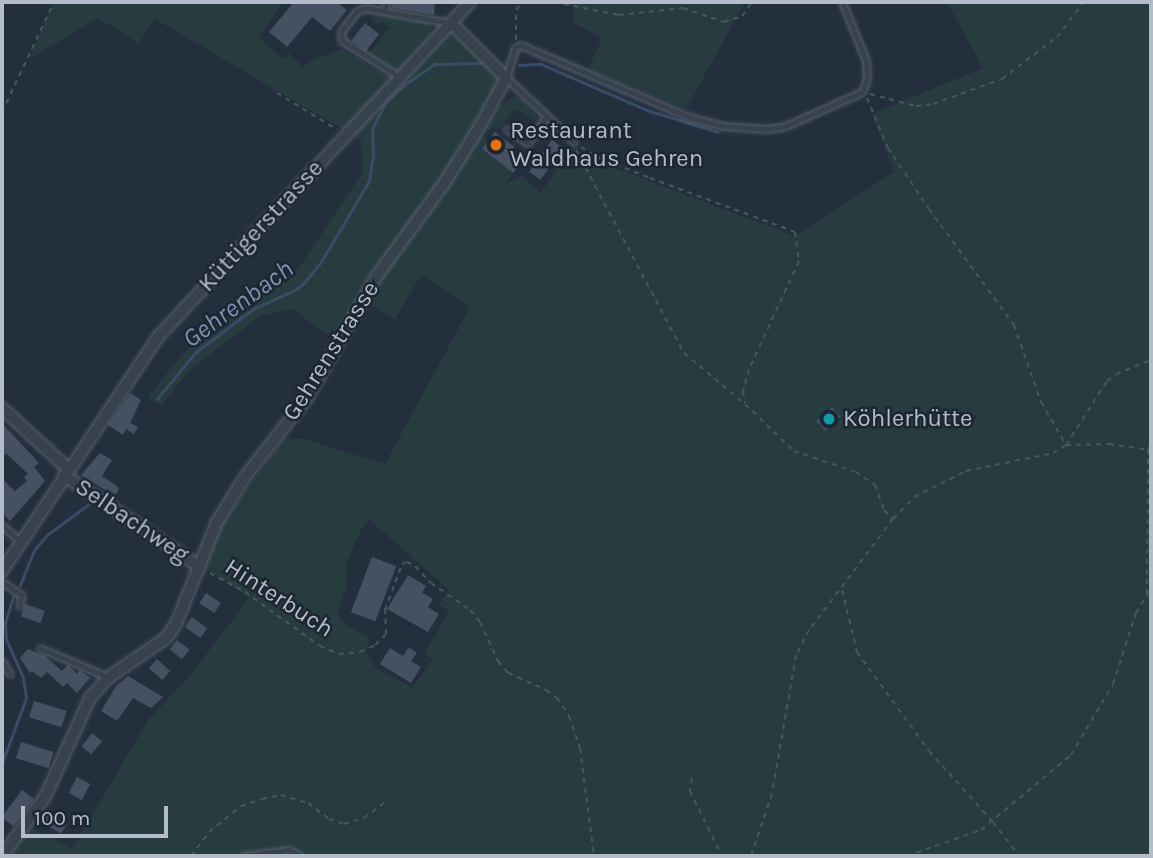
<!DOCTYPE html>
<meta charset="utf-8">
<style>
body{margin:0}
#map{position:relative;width:1153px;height:858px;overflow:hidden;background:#242f3e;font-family:Karla,sans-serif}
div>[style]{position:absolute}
.green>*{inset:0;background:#263c3f}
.stream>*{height:2.5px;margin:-1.25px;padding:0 1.25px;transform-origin:1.25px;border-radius:1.25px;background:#394c67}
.building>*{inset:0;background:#455162;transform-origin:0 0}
.path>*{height:2px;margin-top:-1px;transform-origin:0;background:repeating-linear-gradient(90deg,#44595c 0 5px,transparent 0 10px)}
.roads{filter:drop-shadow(0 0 2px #565f6c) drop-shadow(0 0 2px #565f6c)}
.lane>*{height:4.5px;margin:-2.25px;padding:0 2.25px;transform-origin:2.25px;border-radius:2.25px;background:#38414e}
.street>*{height:10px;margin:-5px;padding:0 5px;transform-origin:5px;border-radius:5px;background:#38414e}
.dots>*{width:19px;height:19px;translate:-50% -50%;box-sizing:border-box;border:4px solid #1d2633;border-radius:50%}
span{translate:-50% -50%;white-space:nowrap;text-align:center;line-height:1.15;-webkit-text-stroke:5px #1d2633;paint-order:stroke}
.poi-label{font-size:24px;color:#b4bcc9}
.left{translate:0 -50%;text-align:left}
.street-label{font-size:24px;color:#b4bcc9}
.water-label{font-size:26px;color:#7c92b1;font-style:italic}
.frame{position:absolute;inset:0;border:4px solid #b4bcc9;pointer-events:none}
.scale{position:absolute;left:21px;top:806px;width:147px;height:32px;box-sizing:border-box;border:4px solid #b4bcc9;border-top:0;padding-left:9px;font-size:21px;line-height:24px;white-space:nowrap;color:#b4bcc9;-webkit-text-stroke:5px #1d2633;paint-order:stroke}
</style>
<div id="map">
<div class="green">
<div style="clip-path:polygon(evenodd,53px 2px,283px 2px,259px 38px,283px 59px,289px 53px,303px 67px,313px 60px,342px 49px,389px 77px,396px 70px,368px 55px,390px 28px,381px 21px,377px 25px,371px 20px,377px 14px,430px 23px,433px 32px,439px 26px,512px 75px,458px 153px,466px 158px,481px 135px,488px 140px,482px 150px,513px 173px,505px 184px,522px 176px,541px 193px,575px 140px,580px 155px,795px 236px,894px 172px,872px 114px,983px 68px,947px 2px,1151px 2px,1151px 856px,2px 856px,28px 825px,72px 849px,149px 719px,188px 678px,249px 598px,199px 563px,223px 522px,284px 439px,304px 439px,385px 464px,470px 307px,421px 275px,395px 319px,368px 304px,343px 347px,293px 309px,260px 316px,190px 370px,161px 406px,148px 398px,178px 359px,229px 308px,278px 284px,298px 269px,362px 173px,361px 140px,155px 19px,139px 43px,98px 18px,29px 59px,53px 2px,370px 520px,449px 590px,439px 604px,449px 612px,424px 653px,433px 660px,412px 687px,376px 669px,367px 653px,370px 638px,348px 627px,337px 615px,346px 588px,347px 561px,362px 528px,370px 520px)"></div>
<div style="clip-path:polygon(560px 2px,745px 2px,686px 109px,588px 70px,602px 38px,574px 23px,573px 6px)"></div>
<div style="clip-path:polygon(515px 96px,524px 99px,537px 117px,534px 120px,515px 109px,500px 127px,488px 130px,487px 123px,500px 105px)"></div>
</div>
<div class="stream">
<div style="left:519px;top:65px;width:22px;rotate:-3deg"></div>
<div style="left:541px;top:64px;width:116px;rotate:23.5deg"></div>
<div style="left:647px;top:110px;width:74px;rotate:17.2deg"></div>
<div style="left:157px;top:399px;width:61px;rotate:-50.3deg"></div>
<div style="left:196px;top:352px;width:71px;rotate:-37deg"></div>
<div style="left:253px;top:309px;width:44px;rotate:-24.2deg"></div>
<div style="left:293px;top:291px;width:14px;rotate:-36deg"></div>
<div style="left:304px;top:283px;width:27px;rotate:-51deg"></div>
<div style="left:321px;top:262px;width:94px;rotate:-59.3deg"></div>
<div style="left:369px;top:181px;width:24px;rotate:-81deg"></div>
<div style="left:373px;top:157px;width:28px;rotate:-92deg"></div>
<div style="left:372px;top:129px;width:28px;rotate:-64deg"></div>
<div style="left:384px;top:104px;width:26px;rotate:-43deg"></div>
<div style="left:403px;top:86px;width:39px;rotate:-35deg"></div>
<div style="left:435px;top:64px;width:46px;rotate:-1.2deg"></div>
<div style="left:20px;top:585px;width:38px;rotate:-68deg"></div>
<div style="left:34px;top:550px;width:20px;rotate:-49deg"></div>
<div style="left:47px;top:535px;width:52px;rotate:-36.4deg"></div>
<div style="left:2px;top:763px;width:69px;rotate:-69.7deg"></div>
<div style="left:26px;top:698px;width:20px;rotate:-99deg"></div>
<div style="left:23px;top:678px;width:43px;rotate:-113.6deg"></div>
<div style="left:6px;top:639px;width:16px;rotate:-94deg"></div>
<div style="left:5px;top:623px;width:28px;rotate:-73deg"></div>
</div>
<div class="building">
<div style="clip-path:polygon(294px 2px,336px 2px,347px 10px,330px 31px,312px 17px,287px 47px,269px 32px)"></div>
<div style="clip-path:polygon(393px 2px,435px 3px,434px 15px,392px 8px)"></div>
<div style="left:365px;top:23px;width:18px;height:22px;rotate:38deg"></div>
<div style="clip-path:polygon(495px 132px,515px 147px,511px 151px,523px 160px,513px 173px,482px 149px)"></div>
<div style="left:552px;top:140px;width:14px;height:39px;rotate:36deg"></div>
<div style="clip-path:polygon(130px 393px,141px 400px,130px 423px,138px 427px,134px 434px,126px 429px,123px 435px,108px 425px)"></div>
<div style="left:832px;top:407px;width:13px;height:21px;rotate:48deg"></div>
<div style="clip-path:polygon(2px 423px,39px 463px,34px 467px,45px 481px,10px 521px,2px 513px,2px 479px,15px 491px,27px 481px,24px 477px,28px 474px,6px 453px,2px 459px)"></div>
<div style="clip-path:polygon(100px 453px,112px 460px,102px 476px,117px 486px,119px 489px,115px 496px,81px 475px)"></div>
<div style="left:372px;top:557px;width:26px;height:59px;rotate:21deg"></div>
<div style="clip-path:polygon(408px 575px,426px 586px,422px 593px,433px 599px,428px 607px,439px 614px,428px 632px,387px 609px)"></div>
<div style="left:206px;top:593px;width:18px;height:12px;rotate:34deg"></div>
<div style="left:25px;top:604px;width:21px;height:13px;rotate:19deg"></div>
<div style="left:192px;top:617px;width:19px;height:12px;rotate:36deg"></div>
<div style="left:177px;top:640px;width:16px;height:12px;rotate:38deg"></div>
<div style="clip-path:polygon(409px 647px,417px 653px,411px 661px,421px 667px,411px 683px,380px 664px,390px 648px,403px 656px)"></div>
<div style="clip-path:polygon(28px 649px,45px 656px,62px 671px,68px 665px,77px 674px,80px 670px,90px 678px,77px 693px,67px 683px,63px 687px,47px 672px,41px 678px,32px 671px,30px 673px,20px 658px)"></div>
<div style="left:157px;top:659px;width:18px;height:12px;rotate:43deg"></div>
<div style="clip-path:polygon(128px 676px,163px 697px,151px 708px,133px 698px,117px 721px,101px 711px,116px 686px)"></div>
<div style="left:34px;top:701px;width:34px;height:17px;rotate:17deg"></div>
<div style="left:92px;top:733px;width:13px;height:17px;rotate:39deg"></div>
<div style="left:21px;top:742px;width:34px;height:17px;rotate:17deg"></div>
<div style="left:77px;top:777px;width:15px;height:18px;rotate:28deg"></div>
<div style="left:22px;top:790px;width:15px;height:34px;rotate:37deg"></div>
<div style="left:45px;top:812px;width:25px;height:11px;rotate:29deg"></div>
</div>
<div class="path">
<div style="left:554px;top:2px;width:66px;rotate:11.3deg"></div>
<div style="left:619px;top:15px;width:64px;rotate:-6.2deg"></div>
<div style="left:683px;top:8px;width:43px;rotate:18.9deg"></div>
<div style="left:724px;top:22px;width:19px;rotate:-18deg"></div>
<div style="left:742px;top:16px;width:17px;rotate:-54deg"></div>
<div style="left:516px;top:40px;width:30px;rotate:-90deg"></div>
<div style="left:516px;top:10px;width:10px;rotate:-53deg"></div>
<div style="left:277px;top:93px;width:71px;rotate:31.2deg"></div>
<div style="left:870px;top:94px;width:48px;rotate:14.6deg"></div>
<div style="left:916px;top:106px;width:17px;rotate:-7deg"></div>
<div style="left:933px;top:104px;width:73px;rotate:-19.9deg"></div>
<div style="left:1002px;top:79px;width:69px;rotate:-37.4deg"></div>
<div style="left:1057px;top:37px;width:44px;rotate:-52.4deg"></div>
<div style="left:867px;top:98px;width:54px;rotate:67.2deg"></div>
<div style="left:888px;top:148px;width:73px;rotate:56.1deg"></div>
<div style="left:929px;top:209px;width:144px;rotate:53.8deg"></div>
<div style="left:1014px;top:325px;width:82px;rotate:70.7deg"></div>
<div style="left:1041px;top:402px;width:50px;rotate:59.8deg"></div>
<div style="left:1066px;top:445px;width:43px;rotate:-1.3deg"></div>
<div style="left:1109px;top:444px;width:42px;rotate:8.1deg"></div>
<div style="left:2px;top:112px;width:122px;rotate:-64.7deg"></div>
<div style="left:581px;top:147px;width:19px;rotate:32deg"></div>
<div style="left:597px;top:157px;width:57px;rotate:21.6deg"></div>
<div style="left:650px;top:178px;width:155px;rotate:20.4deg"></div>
<div style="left:795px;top:232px;width:29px;rotate:82deg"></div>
<div style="left:799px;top:261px;width:119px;rotate:114.8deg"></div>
<div style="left:749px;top:369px;width:23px;rotate:105deg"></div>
<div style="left:743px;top:391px;width:12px;rotate:81deg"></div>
<div style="left:576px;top:150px;width:230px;rotate:62deg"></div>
<div style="left:684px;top:353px;width:80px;rotate:39.9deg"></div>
<div style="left:745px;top:404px;width:68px;rotate:43.8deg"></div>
<div style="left:794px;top:451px;width:65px;rotate:18.7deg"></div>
<div style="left:856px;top:472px;width:23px;rotate:34deg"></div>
<div style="left:875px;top:485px;width:27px;rotate:70deg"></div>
<div style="left:884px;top:510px;width:13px;rotate:45deg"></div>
<div style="left:893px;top:519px;width:139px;rotate:127.1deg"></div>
<div style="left:809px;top:630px;width:28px;rotate:117deg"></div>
<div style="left:796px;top:655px;width:141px;rotate:99.8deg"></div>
<div style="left:772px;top:794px;width:65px;rotate:108.7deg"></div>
<div style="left:893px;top:519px;width:30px;rotate:-46deg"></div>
<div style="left:914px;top:497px;width:58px;rotate:-26.6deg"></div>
<div style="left:966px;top:471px;width:89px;rotate:-11.7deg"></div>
<div style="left:1053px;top:453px;width:15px;rotate:-32deg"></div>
<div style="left:1066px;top:445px;width:76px;rotate:-57.4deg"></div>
<div style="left:1107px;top:381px;width:11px;rotate:-38deg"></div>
<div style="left:1116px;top:374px;width:38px;rotate:-22deg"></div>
<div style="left:210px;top:573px;width:40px;rotate:28deg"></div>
<div style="left:245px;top:592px;width:92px;rotate:35.8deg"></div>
<div style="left:320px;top:646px;width:21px;rotate:23deg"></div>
<div style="left:339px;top:654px;width:21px;rotate:-5deg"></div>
<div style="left:360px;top:652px;width:17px;rotate:-25deg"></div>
<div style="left:375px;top:645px;width:16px;rotate:-45deg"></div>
<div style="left:386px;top:634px;width:24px;rotate:-92deg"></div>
<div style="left:385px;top:610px;width:49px;rotate:-69.7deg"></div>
<div style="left:402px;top:564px;width:5px;rotate:-22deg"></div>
<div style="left:407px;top:562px;width:9px;rotate:27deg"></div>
<div style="left:415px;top:566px;width:23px;rotate:47deg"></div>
<div style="left:431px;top:583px;width:47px;rotate:34.7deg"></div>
<div style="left:470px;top:610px;width:16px;rotate:50deg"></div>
<div style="left:480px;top:622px;width:43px;rotate:65.2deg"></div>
<div style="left:498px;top:661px;width:16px;rotate:50deg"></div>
<div style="left:508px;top:673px;width:42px;rotate:24.1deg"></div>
<div style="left:546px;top:690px;width:14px;rotate:36deg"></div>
<div style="left:557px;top:698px;width:22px;rotate:56deg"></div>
<div style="left:569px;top:716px;width:34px;rotate:71deg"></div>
<div style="left:580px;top:748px;width:109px;rotate:82.6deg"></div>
<div style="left:842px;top:590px;width:64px;rotate:76.4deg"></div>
<div style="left:857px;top:652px;width:122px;rotate:54deg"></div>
<div style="left:929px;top:751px;width:96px;rotate:48deg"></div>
<div style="left:993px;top:822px;width:43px;rotate:52.6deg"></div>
<div style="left:1147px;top:594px;width:144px;rotate:-89.6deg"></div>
<div style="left:1148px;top:450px;width:8px;rotate:-67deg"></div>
<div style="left:692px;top:778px;width:13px;rotate:99deg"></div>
<div style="left:690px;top:791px;width:72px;rotate:63.8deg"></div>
<div style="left:191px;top:856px;width:30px;rotate:-53deg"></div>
<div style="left:209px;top:832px;width:41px;rotate:-39.1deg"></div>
<div style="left:241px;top:806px;width:22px;rotate:-18deg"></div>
<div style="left:262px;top:799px;width:19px;rotate:-12deg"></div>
<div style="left:281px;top:795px;width:28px;rotate:17deg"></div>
<div style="left:308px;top:803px;width:26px;rotate:37deg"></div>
<div style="left:329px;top:819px;width:16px;rotate:18deg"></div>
<div style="left:344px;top:824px;width:21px;rotate:-17deg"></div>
<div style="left:364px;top:818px;width:30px;rotate:-37deg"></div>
<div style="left:907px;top:856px;width:78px;rotate:-19.4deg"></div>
<div style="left:981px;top:830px;width:117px;rotate:-39.8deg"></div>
<div style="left:1071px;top:755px;width:82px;rotate:-59.4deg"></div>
<div style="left:1113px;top:684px;width:75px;rotate:-72.1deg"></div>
<div style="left:1136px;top:613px;width:29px;rotate:-59deg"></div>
</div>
<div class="roads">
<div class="lane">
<div style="left:384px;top:11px;width:9px;rotate:-72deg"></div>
<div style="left:399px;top:77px;width:67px;rotate:-147.7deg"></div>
<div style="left:342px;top:41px;width:9px;rotate:-96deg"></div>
<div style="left:341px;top:32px;width:26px;rotate:-53deg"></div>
<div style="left:357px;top:11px;width:9px;rotate:-18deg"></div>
<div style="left:366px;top:8px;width:85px;rotate:10.1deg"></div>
<div style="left:507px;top:129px;width:25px;rotate:34deg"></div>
<div style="left:528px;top:143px;width:32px;rotate:-55deg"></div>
<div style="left:574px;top:142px;width:93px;rotate:-136.7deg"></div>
<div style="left:506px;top:78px;width:31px;rotate:-73deg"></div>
<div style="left:515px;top:48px;width:7px;rotate:-27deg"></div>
<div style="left:521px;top:45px;width:183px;rotate:23.2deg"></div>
<div style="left:689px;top:117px;width:35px;rotate:15deg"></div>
<div style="left:723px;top:126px;width:45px;rotate:3.8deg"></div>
<div style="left:768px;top:129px;width:18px;rotate:-9deg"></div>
<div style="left:786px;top:126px;width:83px;rotate:-24.1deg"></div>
<div style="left:862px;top:92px;width:14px;rotate:-69deg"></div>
<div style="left:867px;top:79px;width:18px;rotate:-93deg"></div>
<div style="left:866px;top:61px;width:64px;rotate:-112.1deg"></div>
<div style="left:2px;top:525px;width:24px;rotate:42deg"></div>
<div style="left:2px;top:582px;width:24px;rotate:33deg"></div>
<div style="left:22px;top:595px;width:11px;rotate:100deg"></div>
<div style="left:40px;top:648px;width:74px;rotate:23.1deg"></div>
<div style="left:2px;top:661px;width:15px;rotate:58deg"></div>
<div style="left:243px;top:856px;width:46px;rotate:-7.4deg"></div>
<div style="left:289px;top:850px;width:13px;rotate:27deg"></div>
</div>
<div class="street">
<div style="left:2px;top:408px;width:90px;rotate:42.7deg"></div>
<div style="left:64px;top:475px;width:164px;rotate:34.1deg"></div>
<div style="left:2px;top:571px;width:281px;rotate:-56.3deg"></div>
<div style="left:158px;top:337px;width:458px;rotate:-47deg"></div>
<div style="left:2px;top:856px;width:73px;rotate:-53.9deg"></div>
<div style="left:45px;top:797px;width:109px;rotate:-65.6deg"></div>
<div style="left:90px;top:698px;width:28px;rotate:-48deg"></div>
<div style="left:109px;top:677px;width:69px;rotate:-34.4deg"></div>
<div style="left:166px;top:638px;width:17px;rotate:-54deg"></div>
<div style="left:176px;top:624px;width:110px;rotate:-68.1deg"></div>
<div style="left:217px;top:522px;width:53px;rotate:-58.1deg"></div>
<div style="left:245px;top:477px;width:100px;rotate:-51.9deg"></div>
<div style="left:307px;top:398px;width:139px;rotate:-60.3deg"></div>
<div style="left:376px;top:277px;width:117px;rotate:-54deg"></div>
<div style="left:445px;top:182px;width:66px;rotate:-58deg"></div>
<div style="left:480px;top:126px;width:55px;rotate:-61.6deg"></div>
<div style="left:506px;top:78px;width:78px;rotate:-135deg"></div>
</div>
</div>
<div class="dots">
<div style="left:496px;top:145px;background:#e8710a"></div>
<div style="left:829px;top:419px;background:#0f9aa8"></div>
</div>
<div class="poi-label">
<span class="left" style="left:510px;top:145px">Restaurant<br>Waldhaus Gehren</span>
<span class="left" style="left:843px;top:419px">Köhlerhütte</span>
</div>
<div class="street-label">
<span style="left:261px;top:226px;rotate:-47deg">Küttigerstrasse</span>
<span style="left:331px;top:351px;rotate:-58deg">Gehrenstrasse</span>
<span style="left:132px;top:521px;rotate:34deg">Selbachweg</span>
<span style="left:279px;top:598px;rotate:33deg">Hinterbuch</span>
</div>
<div class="water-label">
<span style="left:238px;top:304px;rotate:-36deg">Gehrenbach</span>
</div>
<div class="frame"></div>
<div class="scale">100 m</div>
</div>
